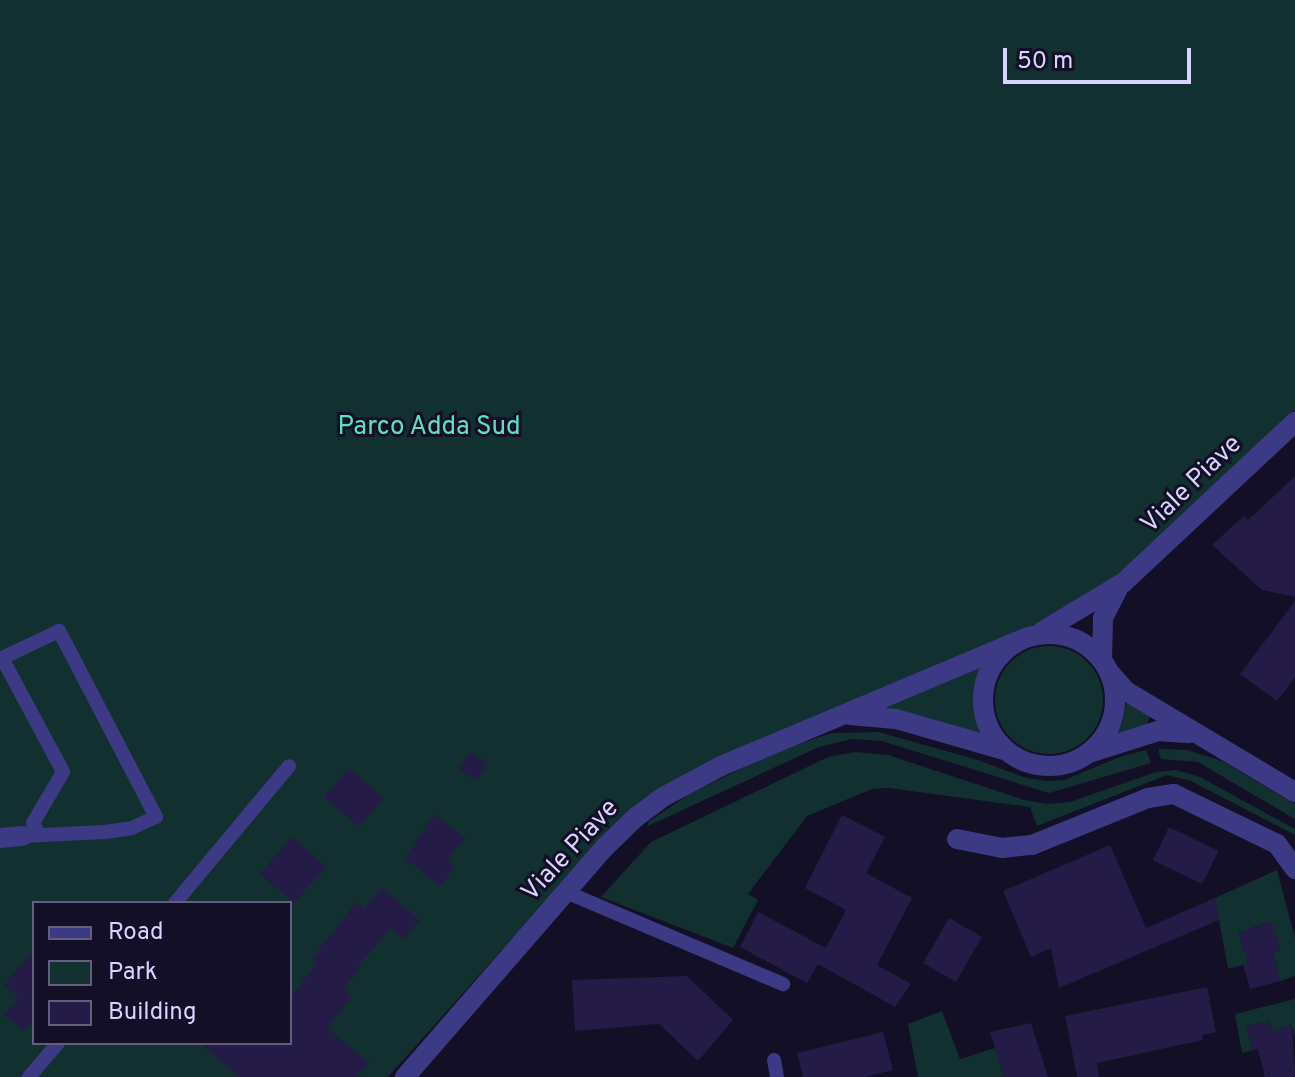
<!DOCTYPE html>
<style>
body{margin:0}
#map{position:relative;width:1295px;height:1077px;overflow:hidden;background:#130f26;font-family:Overpass,sans-serif}
div>[style]{position:absolute}
.green>*{inset:0;background:#12302f}
.round{border-radius:50%}
.building>*{inset:0;background:#241b47;transform-origin:0 0}
.service>*{height:14px;margin:-7px;padding:0 7px;transform-origin:7px;border-radius:7px;background:#3d3a85}
.minor>*{height:20px;margin:-10px;padding:0 10px;transform-origin:10px;border-radius:10px;background:#3d3a85}
.tertiary>*{height:20px;margin:-10px;padding:0 10px;transform-origin:10px;border-radius:10px;background:#3d3a85}
.tertiary>.ring{margin:-10px;padding:0;box-sizing:content-box;background:none;border:20px solid #3d3a85;border-radius:50%}
span{translate:-50% -50%;white-space:nowrap;text-align:center;line-height:1.15;-webkit-text-stroke:6px #130f26;paint-order:stroke}
.park-label{font-size:26px;color:#5fe0c0}
.street-label{font-size:26px;color:#d9d4ff}
.legend{position:absolute;left:32px;top:901px;width:260px;height:144px;box-sizing:border-box;background:#130f26;border:2px solid #625e7d;margin:0;padding:10px 14px;list-style:none;font-size:24px;color:#d9d4ff}
.legend li{display:flex;align-items:center;gap:16px;height:40px}
.legend b{width:40px;border:2px solid #625e7d}
.scale{position:absolute;left:1003px;top:48px;width:188px;height:36px;box-sizing:border-box;border:4px solid #d9d4ff;border-top:0;padding-left:10px;font-size:24px;line-height:28px;white-space:nowrap;color:#d9d4ff;-webkit-text-stroke:6px #130f26;paint-order:stroke}
</style>
<div id="map">
<div class="green">
<div style="clip-path:polygon(evenodd,0 0,1295px 0,1295px 410px,1120px 574px,1037px 623px,710px 762px,612px 827px,388px 1077px,0 1077px,0 0,34px 903px,290px 903px,290px 1043px,34px 1043px,34px 903px)"></div>
<div class="round" style="left:995px;top:646px;width:108px;height:108px"></div>
<div style="clip-path:polygon(984px 665px,975px 701px,986px 738px,872px 706px)"></div>
<div style="clip-path:polygon(1127px 696px,1152px 707px,1146px 729px,1116px 737px,1123px 721px)"></div>
<div style="clip-path:polygon(879px 732px,981px 761px,1026px 778px,1047px 781px,1064px 780px,1122px 756px,1146px 750px,1151px 763px,1049px 793px,882px 741px,852px 739px,819px 747px,648px 826px,648px 822px,691px 793px,776px 752px,831px 733px)"></div>
<div style="clip-path:polygon(1158px 749px,1187px 750px,1222px 761px,1295px 804px,1295px 819px,1198px 762px,1161px 759px)"></div>
<div style="clip-path:polygon(855px 752px,888px 755px,1024px 800px,1047px 804px,1070px 802px,1156px 772px,1176px 770px,1200px 777px,1295px 829px,1295px 835px,1191px 781px,1167px 775px,1037px 826px,1030px 807px,889px 788px,872px 789px,807px 816px,748px 894px,758px 900px,733px 948px,601px 897px,651px 842px,828px 757px)"></div>
<div style="clip-path:polygon(1277px 870px,1295px 938px,1295px 976px,1280px 981px,1273px 953px,1280px 951px,1271px 922px,1239px 932px,1248px 963px,1228px 969px,1215px 898px)"></div>
<div style="clip-path:polygon(1295px 999px,1295px 1037px,1292px 1025px,1272px 1031px,1269px 1021px,1247px 1027px,1253px 1050px,1242px 1053px,1235px 1014px)"></div>
<div style="clip-path:polygon(942px 1011px,960px 1059px,995px 1048px,1004px 1077px,918px 1077px,908px 1024px)"></div>
</div>
<div class="building">
<div style="clip-path:polygon(1295px 476px,1295px 597px,1262px 590px,1212px 545px,1244px 516px,1248px 520px)"></div>
<div style="clip-path:polygon(1295px 601px,1295px 677px,1277px 701px,1240px 674px)"></div>
<div style="left:470px;top:752px;width:21px;height:20px;rotate:35deg"></div>
<div style="left:349px;top:768px;width:46px;height:38px;rotate:41deg"></div>
<div style="clip-path:polygon(434px 814px,465px 838px,447px 860px,456px 866px,440px 886px,405px 859px)"></div>
<div style="clip-path:polygon(842px 815px,885px 837px,866px 873px,912px 898px,877px 965px,911px 984px,895px 1007px,818px 964px,807px 983px,740px 947px,758px 912px,826px 948px,846px 910px,805px 888px)"></div>
<div style="left:1169px;top:827px;width:55px;height:37px;rotate:26deg"></div>
<div style="left:292px;top:837px;width:45px;height:49px;rotate:41deg"></div>
<div style="clip-path:polygon(1110px 845px,1146px 928px,1215px 898px,1219px 920px,1059px 988px,1051px 948px,1031px 957px,1003px 891px)"></div>
<div style="clip-path:polygon(382px 888px,420px 920px,404px 939px,391px 928px,357px 967px,359px 970px,343px 989px,352px 997px,327px 1028px,369px 1063px,357px 1077px,239px 1077px,200px 1043px,290px 1043px,290px 997px,317px 964px,312px 959px,356px 902px,364px 909px)"></div>
<div style="left:949px;top:918px;width:38px;height:52px;rotate:30deg"></div>
<div style="clip-path:polygon(1272px 922px,1280px 951px,1273px 953px,1280px 981px,1250px 989px,1243px 964px,1248px 963px,1239px 932px)"></div>
<div style="clip-path:polygon(34px 950px,34px 1019px,24px 1031px,4px 1015px,19px 997px,4px 985px)"></div>
<div style="clip-path:polygon(687px 976px,733px 1020px,698px 1061px,659px 1024px,575px 1031px,572px 980px)"></div>
<div style="clip-path:polygon(1207px 987px,1216px 1032px,1202px 1035px,1203px 1040px,1097px 1063px,1099px 1077px,1077px 1077px,1065px 1016px)"></div>
<div style="clip-path:polygon(1269px 1021px,1272px 1031px,1292px 1025px,1295px 1077px,1265px 1077px,1258px 1049px,1253px 1050px,1247px 1027px)"></div>
<div style="clip-path:polygon(1031px 1023px,1048px 1077px,1004px 1077px,990px 1032px)"></div>
<div style="clip-path:polygon(883px 1032px,893px 1070px,864px 1077px,803px 1077px,797px 1053px)"></div>
</div>
<div class="service">
<div style="left:22px;top:836px;width:83px;rotate:-2.8deg"></div>
<div style="left:105px;top:832px;width:27px;rotate:-8deg"></div>
<div style="left:132px;top:828px;width:26px;rotate:-25deg"></div>
<div style="left:156px;top:817px;width:210px;rotate:-117.5deg"></div>
<div style="left:59px;top:631px;width:63px;rotate:154.7deg"></div>
<div style="left:2px;top:658px;width:129px;rotate:61.8deg"></div>
<div style="left:63px;top:772px;width:59px;rotate:120.5deg"></div>
<div style="left:33px;top:823px;width:13px;rotate:63deg"></div>
<div style="left:566px;top:892px;width:236px;rotate:23deg"></div>
<div style="left:175px;top:903px;width:178px;rotate:-50.2deg"></div>
<div style="left:774px;top:1060px;width:17px;rotate:80deg"></div>
<div style="left:29px;top:1077px;width:45px;rotate:-49.5deg"></div>
</div>
<div class="minor">
<div style="left:0;top:838px;width:22px;rotate:-5deg"></div>
<div style="left:957px;top:839px;width:46px;rotate:11.3deg"></div>
<div style="left:1002px;top:848px;width:30px;rotate:-6deg"></div>
<div style="left:1032px;top:845px;width:125px;rotate:-22.1deg"></div>
<div style="left:1148px;top:798px;width:26px;rotate:-9deg"></div>
<div style="left:1174px;top:794px;width:114px;rotate:25.9deg"></div>
<div style="left:1277px;top:844px;width:31px;rotate:54deg"></div>
</div>
<div class="tertiary">
<div style="left:1041px;top:632px;width:96px;rotate:-30.9deg"></div>
<div style="left:1123px;top:583px;width:236px;rotate:-43.1deg"></div>
<div class="ring" style="left:983px;top:634px;width:112px;height:112px"></div>
<div style="left:1102px;top:660px;width:42px;rotate:-88.6deg"></div>
<div style="left:1103px;top:618px;width:33px;rotate:-63deg"></div>
<div style="left:1111px;top:674px;width:23px;rotate:49deg"></div>
<div style="left:1126px;top:691px;width:197px;rotate:30.9deg"></div>
<div style="left:850px;top:715px;width:46px;rotate:5deg"></div>
<div style="left:896px;top:719px;width:112px;rotate:16deg"></div>
<div style="left:1089px;top:753px;width:72px;rotate:-17.7deg"></div>
<div style="left:1158px;top:731px;width:31px;rotate:4deg"></div>
<div style="left:405px;top:1077px;width:305px;rotate:-49deg"></div>
<div style="left:605px;top:847px;width:42px;rotate:-44deg"></div>
<div style="left:635px;top:818px;width:35px;rotate:-37deg"></div>
<div style="left:663px;top:797px;width:66px;rotate:-28.1deg"></div>
<div style="left:721px;top:766px;width:320px;rotate:-22.8deg"></div>
</div>
<div class="park-label">
<span style="left:429px;top:428px">Parco Adda Sud</span>
</div>
<div class="street-label">
<span style="left:1192px;top:485px;rotate:-44deg">Viale Piave</span>
<span style="left:571px;top:851px;rotate:-47deg">Viale Piave</span>
</div>
<ul class="legend">
<li><b style="height:10px;background:#3d3a85"></b>Road</li>
<li><b style="height:22px;background:#12302f"></b>Park</li>
<li><b style="height:22px;background:#241b47"></b>Building</li>
</ul>
<div class="scale">50 m</div>
</div>
